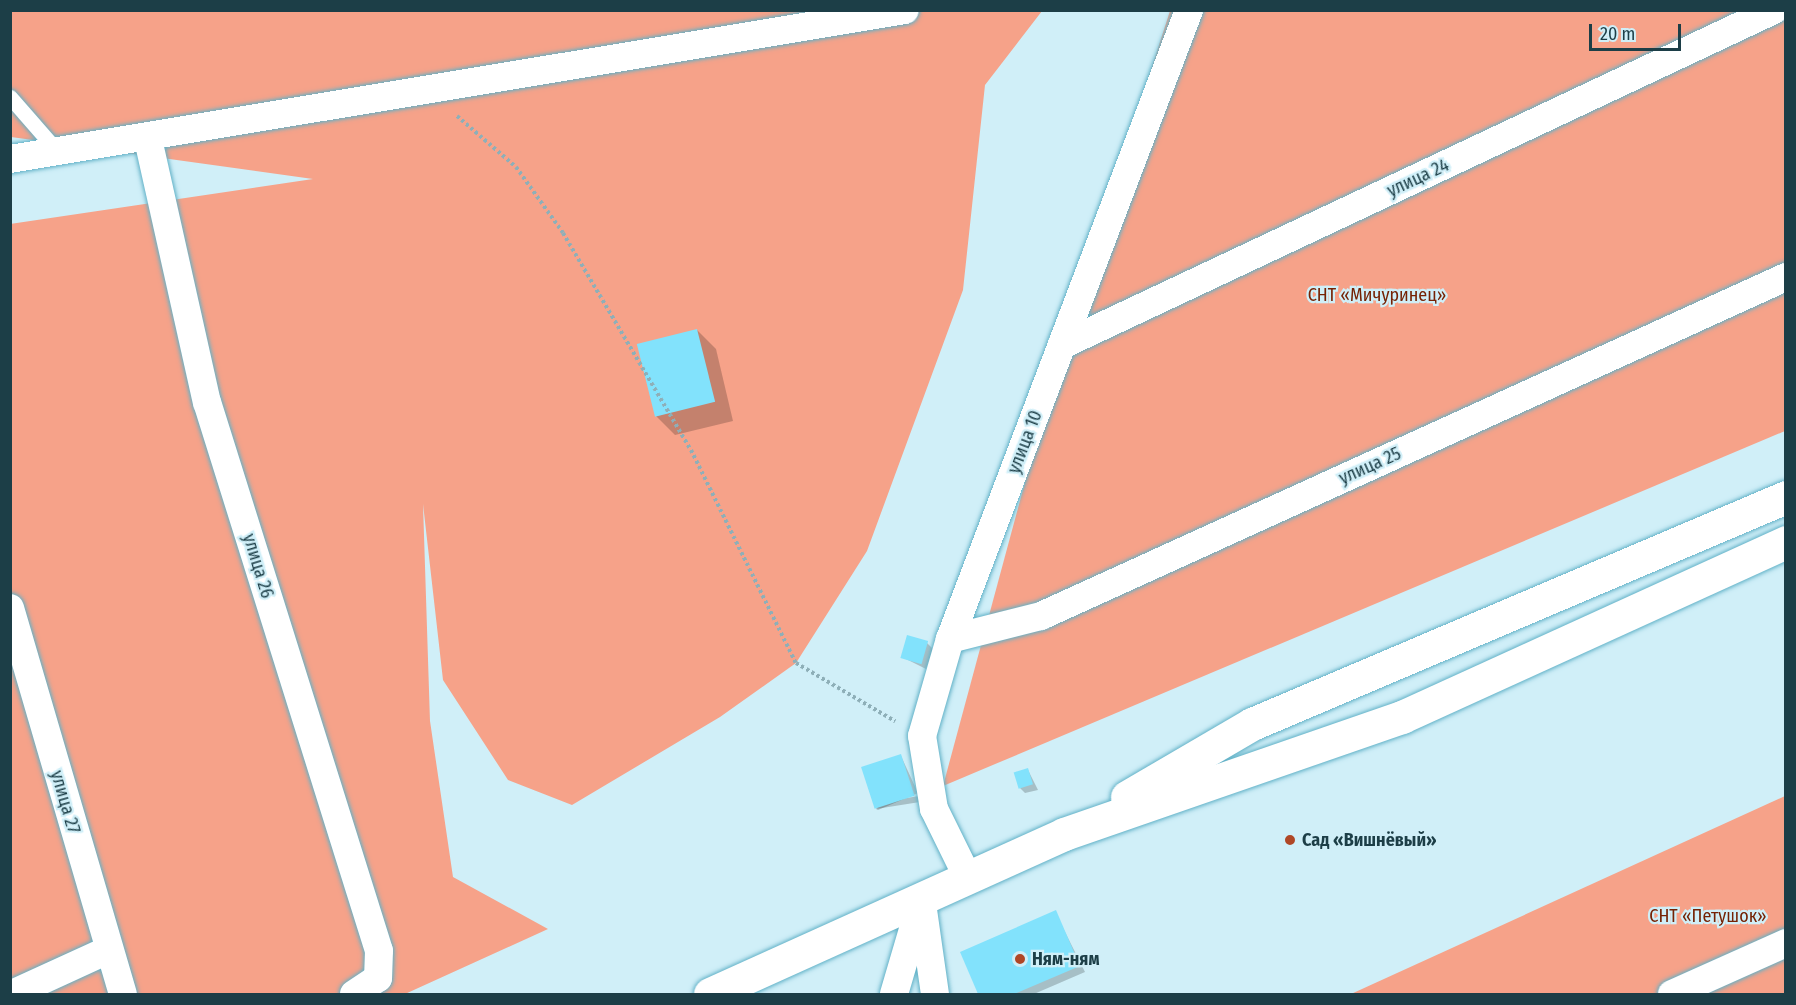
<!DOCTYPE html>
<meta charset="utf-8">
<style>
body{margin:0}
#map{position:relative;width:1796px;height:1005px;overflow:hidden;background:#d0eff8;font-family:"Fira Sans Condensed",sans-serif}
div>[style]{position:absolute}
.green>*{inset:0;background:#f6a289}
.shadow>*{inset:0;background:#0003;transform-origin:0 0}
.building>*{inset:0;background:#82e2fc;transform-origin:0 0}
.path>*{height:4px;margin-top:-2px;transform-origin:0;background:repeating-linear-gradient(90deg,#8eafb8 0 3px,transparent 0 6px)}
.roads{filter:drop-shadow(0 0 2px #61b1c7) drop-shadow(0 0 2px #61b1c7)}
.lane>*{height:15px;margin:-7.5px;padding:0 7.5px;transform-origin:7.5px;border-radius:7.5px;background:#fff}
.street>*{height:28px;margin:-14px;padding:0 14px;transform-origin:14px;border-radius:14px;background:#fff}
.secondary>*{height:33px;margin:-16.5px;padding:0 16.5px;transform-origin:16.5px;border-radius:16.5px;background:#fff}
.dots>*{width:16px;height:16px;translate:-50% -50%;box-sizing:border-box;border:3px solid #d0eff8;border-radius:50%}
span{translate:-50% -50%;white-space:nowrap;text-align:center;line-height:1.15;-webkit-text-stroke:4.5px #d0eff8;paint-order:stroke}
.street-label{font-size:18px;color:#1c3e47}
.park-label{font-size:18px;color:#752204}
.poi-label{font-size:18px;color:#1c3e47;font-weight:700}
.left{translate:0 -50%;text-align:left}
.frame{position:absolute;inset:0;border:12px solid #1c3e47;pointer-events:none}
.scale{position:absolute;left:1589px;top:24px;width:92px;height:27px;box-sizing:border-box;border:3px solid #1c3e47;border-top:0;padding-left:8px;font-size:18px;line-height:21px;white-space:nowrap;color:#1c3e47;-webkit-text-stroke:4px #d0eff8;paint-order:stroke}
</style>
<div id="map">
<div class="green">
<div style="clip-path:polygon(11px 11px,1042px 11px,985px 85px,963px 290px,867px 551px,796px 663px,720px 717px,572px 805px,508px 780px,443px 680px,423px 504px,430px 721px,453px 877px,548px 929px,405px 994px,11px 994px,10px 224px,313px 179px,11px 137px)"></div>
<div style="clip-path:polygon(1170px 11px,1785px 11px,1785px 431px,943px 786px,1062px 345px)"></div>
<div style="clip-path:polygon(1785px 796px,1785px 994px,1351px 994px)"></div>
</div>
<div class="shadow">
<div style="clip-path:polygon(697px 330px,716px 349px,733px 421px,675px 435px,656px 416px)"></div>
<div style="clip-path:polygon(927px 643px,933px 649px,926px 669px,902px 657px)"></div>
<div style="clip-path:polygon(901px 756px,918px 793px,878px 810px,876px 809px)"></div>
<div style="clip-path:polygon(1028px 770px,1038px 790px,1025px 793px,1019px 787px)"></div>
<div style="left:919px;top:796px;width:6px;height:43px;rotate:81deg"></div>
<div style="clip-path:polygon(1055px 912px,1085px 972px,1034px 994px,980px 994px,962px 953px)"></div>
</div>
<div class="building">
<div style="left:697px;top:329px;width:75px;height:62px;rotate:76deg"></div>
<div style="left:907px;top:635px;width:22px;height:24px;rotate:16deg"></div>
<div style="left:901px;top:754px;width:44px;height:42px;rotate:72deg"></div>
<div style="left:1028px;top:768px;width:17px;height:15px;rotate:73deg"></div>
<div style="clip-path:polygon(1056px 910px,1080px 966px,1014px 994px,978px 994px,960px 952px)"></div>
</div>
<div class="path">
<div style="left:457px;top:116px;width:78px;rotate:40.8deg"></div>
<div style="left:516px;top:167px;width:81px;rotate:54.5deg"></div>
<div style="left:563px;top:233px;width:252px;rotate:59.5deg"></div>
<div style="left:691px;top:450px;width:237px;rotate:63.8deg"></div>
<div style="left:796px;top:663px;width:115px;rotate:30.4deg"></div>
</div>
<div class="roads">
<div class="lane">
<div style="left:10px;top:97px;width:73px;rotate:48.9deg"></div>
</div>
<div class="street">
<div style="left:148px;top:139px;width:270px;rotate:77.4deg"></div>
<div style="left:207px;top:402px;width:575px;rotate:72.6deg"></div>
<div style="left:379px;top:951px;width:27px;rotate:92deg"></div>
<div style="left:378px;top:978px;width:29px;rotate:146deg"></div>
<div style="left:10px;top:159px;width:907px;rotate:-9.45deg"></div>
<div style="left:1062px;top:345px;width:787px;rotate:-25.2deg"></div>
<div style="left:10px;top:608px;width:402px;rotate:73.7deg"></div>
<div style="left:950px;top:639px;width:94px;rotate:-14.2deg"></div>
<div style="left:1041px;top:616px;width:819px;rotate:-24.47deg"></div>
<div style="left:968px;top:878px;width:77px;rotate:-116.2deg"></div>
<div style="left:934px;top:809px;width:74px;rotate:-99.3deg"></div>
<div style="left:922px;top:736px;width:101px;rotate:-73.9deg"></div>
<div style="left:950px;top:639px;width:673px;rotate:-69.19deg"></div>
<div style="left:923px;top:910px;width:85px;rotate:81.9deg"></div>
<div style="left:12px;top:994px;width:106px;rotate:-24.6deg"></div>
<div style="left:894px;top:994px;width:99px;rotate:-73.6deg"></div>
<div style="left:1672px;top:994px;width:125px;rotate:-24.1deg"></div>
</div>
<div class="secondary">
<div style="left:1127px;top:797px;width:145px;rotate:-30.3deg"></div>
<div style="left:1252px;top:724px;width:580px;rotate:-23.03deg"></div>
<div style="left:710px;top:994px;width:388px;rotate:-24.3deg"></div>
<div style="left:1064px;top:834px;width:358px;rotate:-19.1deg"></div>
<div style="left:1402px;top:717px;width:422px;rotate:-24.5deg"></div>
</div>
</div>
<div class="dots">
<div style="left:1290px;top:840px;background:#af4726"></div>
<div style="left:1020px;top:959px;background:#af4726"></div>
</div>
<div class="street-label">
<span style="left:1418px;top:178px;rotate:-25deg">улица 24</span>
<span style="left:1025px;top:442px;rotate:-69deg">улица 10</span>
<span style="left:1370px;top:466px;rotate:-24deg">улица 25</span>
<span style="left:258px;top:566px;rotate:73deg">улица 26</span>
<span style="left:65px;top:802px;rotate:74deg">улица 27</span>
</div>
<div class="park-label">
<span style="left:1377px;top:295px">СНТ «Мичуринец»</span>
<span style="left:1708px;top:916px">СНТ «Петушок»</span>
</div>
<div class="poi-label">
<span class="left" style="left:1302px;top:840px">Сад «Вишнёвый»</span>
<span class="left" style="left:1032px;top:959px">Ням-ням</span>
</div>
<div class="frame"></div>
<div class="scale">20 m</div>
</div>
